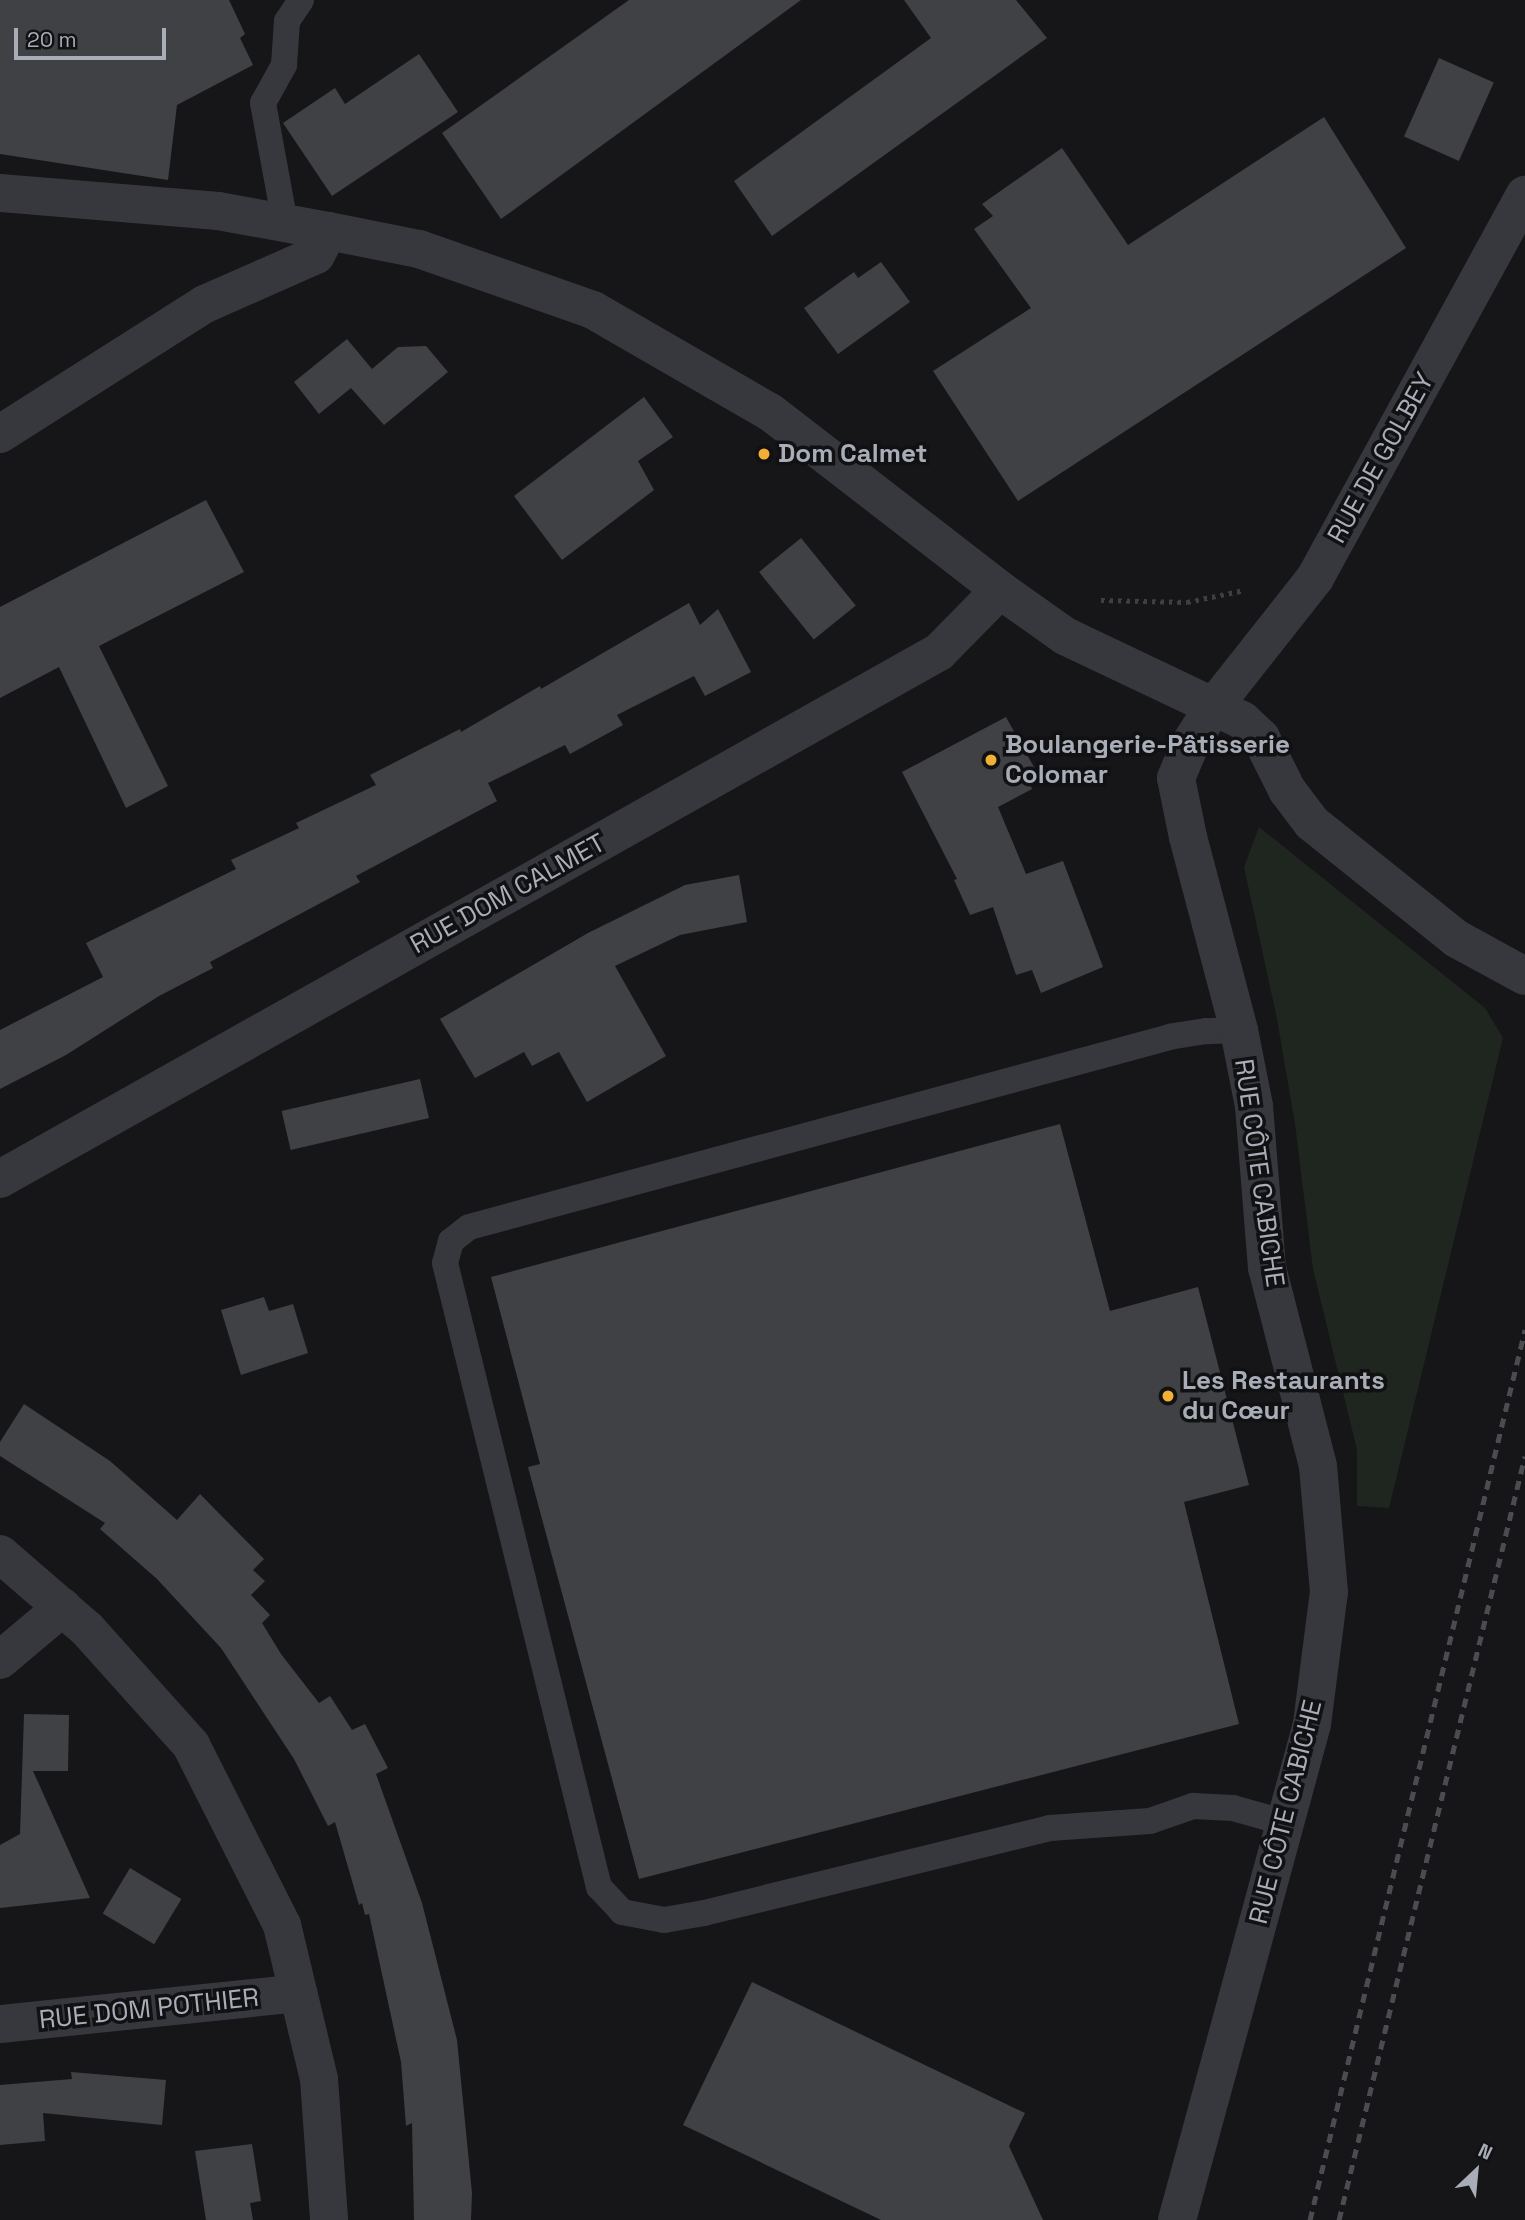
<!DOCTYPE html>
<meta charset="utf-8">
<style>
body{margin:0}
#map{position:relative;width:1525px;height:2220px;overflow:hidden;background:#161618;font-family:"Space Grotesk",sans-serif}
div>[style]{position:absolute}
.green>*{inset:0;background:#1e261f}
.building>*{inset:0;background:#404145;transform-origin:0 0}
.path>*{height:4.5px;margin-top:-2.25px;transform-origin:0;background:repeating-linear-gradient(90deg,#3d3f44 0 3.5px,transparent 0 8.5px)}
.lane>*{height:26px;margin:-13px;padding:0 13px;transform-origin:13px;border-radius:13px;background:#37383d}
.street>*{height:38px;margin:-19px;padding:0 19px;transform-origin:19px;border-radius:19px;background:#37383d}
.rail>*{height:5px;margin-top:-2.5px;transform-origin:0;background:repeating-linear-gradient(90deg,#4a4c52 0 9px,transparent 0 16px)}
.dots>*{width:19px;height:19px;translate:-50% -50%;box-sizing:border-box;border:4px solid #111113;border-radius:50%}
span{translate:-50% -50%;white-space:nowrap;text-align:center;line-height:1.15;-webkit-text-stroke:7px #111113;paint-order:stroke}
.poi-label{font-size:26px;color:#a8adb8;font-weight:700}
.left{translate:0 -50%;text-align:left}
.street-label{font-size:26px;color:#a8adb8}
.north{position:absolute;left:1441px;top:2136px;width:70px;height:70px;-webkit-text-stroke:5px #111113;paint-order:stroke;rotate:26deg;font-size:19px;font-weight:700;line-height:28px;text-align:center;color:#a8adb8}
.north::after{content:'';display:block;margin:auto;width:24px;height:32px;background:#a8adb8;clip-path:polygon(50% 0,100% 100%,50% 72%,0 100%)}
.scale{position:absolute;left:14px;top:28px;width:152px;height:32px;box-sizing:border-box;border:4px solid #a8adb8;border-top:0;padding-left:9px;font-size:21px;line-height:24px;white-space:nowrap;color:#a8adb8;-webkit-text-stroke:5px #111113;paint-order:stroke}
</style>
<div id="map">
<div class="green">
<div style="clip-path:polygon(1259px 827px,1485px 1008px,1503px 1038px,1389px 1508px,1357px 1506px,1357px 1450px,1313px 1269px,1295px 1124px,1277px 1019px,1244px 867px)"></div>
</div>
<div class="building">
<div style="clip-path:polygon(0 0,229px 0,245px 34px,240px 38px,253px 65px,177px 105px,168px 180px,0 154px)"></div>
<div style="clip-path:polygon(629px 0,801px 0,501px 219px,442px 133px)"></div>
<div style="clip-path:polygon(904px 0,1016px 0,1047px 38px,772px 236px,734px 181px,931px 38px)"></div>
<div style="clip-path:polygon(419px 54px,458px 112px,332px 196px,283px 123px,335px 88px,345px 104px)"></div>
<div style="left:1439px;top:58px;width:60px;height:86px;rotate:24deg"></div>
<div style="clip-path:polygon(1324px 117px,1406px 248px,1018px 501px,933px 371px,1031px 308px,974px 229px,993px 216px,982px 204px,1062px 148px,1128px 245px)"></div>
<div style="clip-path:polygon(881px 262px,910px 302px,838px 354px,804px 308px,854px 272px,858px 278px)"></div>
<div style="clip-path:polygon(347px 339px,372px 369px,398px 347px,426px 346px,448px 372px,384px 425px,351px 388px,319px 414px,294px 382px)"></div>
<div style="clip-path:polygon(644px 397px,673px 437px,638px 461px,654px 490px,562px 560px,514px 496px)"></div>
<div style="clip-path:polygon(206px 500px,244px 572px,99px 646px,168px 786px,126px 808px,59px 667px,0 698px,0 607px)"></div>
<div style="left:801px;top:538px;width:87px;height:54px;rotate:51deg"></div>
<div style="clip-path:polygon(689px 603px,700px 625px,718px 609px,751px 672px,705px 696px,694px 676px,617px 715px,623px 725px,570px 754px,565px 745px,488px 783px,497px 801px,356px 876px,360px 882px,210px 962px,213px 968px,159px 996px,66px 1055px,0 1089px,0 1030px,103px 977px,86px 943px,236px 869px,231px 860px,299px 828px,296px 823px,376px 785px,370px 775px,460px 729px,461px 732px,540px 686px,541px 689px)"></div>
<div style="clip-path:polygon(1006px 717px,1039px 776px,1029px 781px,1032px 789px,998px 807px,1026px 874px,1063px 861px,1103px 967px,1041px 993px,1032px 970px,1016px 975px,993px 907px,970px 915px,954px 880px,957px 879px,902px 772px)"></div>
<div style="clip-path:polygon(739px 875px,747px 922px,680px 935px,615px 966px,666px 1056px,587px 1102px,559px 1052px,532px 1066px,524px 1052px,475px 1078px,440px 1019px,588px 933px,685px 885px)"></div>
<div style="left:420px;top:1079px;width:40px;height:142px;rotate:77deg"></div>
<div style="clip-path:polygon(1060px 1124px,1110px 1311px,1198px 1287px,1249px 1485px,1184px 1502px,1239px 1724px,639px 1879px,528px 1467px,540px 1464px,491px 1277px)"></div>
<div style="clip-path:polygon(264px 1297px,269px 1311px,293px 1304px,308px 1353px,241px 1375px,221px 1310px)"></div>
<div style="clip-path:polygon(24px 1404px,110px 1461px,177px 1520px,200px 1494px,264px 1559px,253px 1570px,265px 1581px,251px 1595px,270px 1615px,262px 1623px,281px 1654px,319px 1703px,330px 1696px,352px 1730px,365px 1724px,388px 1768px,376px 1774px,422px 1903px,457px 2040px,472px 2193px,471px 2220px,414px 2220px,412px 2123px,406px 2126px,401px 2062px,369px 1914px,365px 1915px,362px 1903px,359px 1905px,335px 1822px,328px 1826px,294px 1759px,221px 1648px,157px 1579px,100px 1529px,105px 1523px,0 1456px,0 1442px)"></div>
<div style="clip-path:polygon(24px 1714px,69px 1715px,68px 1771px,33px 1771px,90px 1898px,0 1908px,0 1845px,20px 1834px)"></div>
<div style="left:130px;top:1868px;width:60px;height:53px;rotate:31deg"></div>
<div style="clip-path:polygon(752px 1982px,1025px 2113px,1009px 2146px,1043px 2220px,881px 2220px,683px 2125px)"></div>
<div style="clip-path:polygon(71px 2072px,166px 2080px,162px 2125px,43px 2113px,45px 2141px,0 2145px,0 2085px,72px 2079px)"></div>
<div style="clip-path:polygon(252px 2144px,261px 2201px,250px 2203px,253px 2220px,206px 2220px,195px 2151px)"></div>
</div>
<div class="path">
<div style="left:1101px;top:600px;width:86px;rotate:1.3deg"></div>
<div style="left:1187px;top:602px;width:59px;rotate:-11.7deg"></div>
</div>
<div class="lane">
<div style="left:285px;top:223px;width:122px;rotate:-100.4deg"></div>
<div style="left:263px;top:103px;width:43px;rotate:-61.1deg"></div>
<div style="left:284px;top:65px;width:44px;rotate:-86.1deg"></div>
<div style="left:287px;top:21px;width:25px;rotate:-56deg"></div>
<div style="left:1239px;top:1030px;width:33px;rotate:178deg"></div>
<div style="left:1206px;top:1031px;width:36px;rotate:171deg"></div>
<div style="left:1170px;top:1037px;width:726px;rotate:164.83deg"></div>
<div style="left:469px;top:1227px;width:23px;rotate:142deg"></div>
<div style="left:451px;top:1241px;width:23px;rotate:105deg"></div>
<div style="left:445px;top:1263px;width:643px;rotate:76.14deg"></div>
<div style="left:599px;top:1887px;width:34px;rotate:47deg"></div>
<div style="left:622px;top:1912px;width:43px;rotate:10.8deg"></div>
<div style="left:664px;top:1920px;width:41px;rotate:-9.9deg"></div>
<div style="left:704px;top:1913px;width:356px;rotate:-13.8deg"></div>
<div style="left:1050px;top:1828px;width:100px;rotate:-4deg"></div>
<div style="left:1150px;top:1821px;width:46px;rotate:-19.2deg"></div>
<div style="left:1193px;top:1806px;width:40px;rotate:2.9deg"></div>
<div style="left:1233px;top:1808px;width:55px;rotate:15.8deg"></div>
</div>
<div class="street">
<div style="left:0;top:193px;width:219px;rotate:4.7deg"></div>
<div style="left:218px;top:211px;width:112px;rotate:10.3deg"></div>
<div style="left:328px;top:231px;width:93px;rotate:11.2deg"></div>
<div style="left:419px;top:249px;width:184px;rotate:19.3deg"></div>
<div style="left:593px;top:310px;width:204px;rotate:30deg"></div>
<div style="left:770px;top:412px;width:291px;rotate:37.7deg"></div>
<div style="left:1000px;top:590px;width:80px;rotate:35.3deg"></div>
<div style="left:1065px;top:636px;width:196px;rotate:25.4deg"></div>
<div style="left:1242px;top:720px;width:26px;rotate:43deg"></div>
<div style="left:1261px;top:738px;width:58px;rotate:63.4deg"></div>
<div style="left:1287px;top:790px;width:41px;rotate:52.9deg"></div>
<div style="left:1312px;top:823px;width:186px;rotate:38.7deg"></div>
<div style="left:1457px;top:939px;width:77px;rotate:28.6deg"></div>
<div style="left:0;top:434px;width:243px;rotate:-32.4deg"></div>
<div style="left:205px;top:304px;width:121px;rotate:-23.8deg"></div>
<div style="left:316px;top:255px;width:27px;rotate:-63deg"></div>
<div style="left:0;top:1179px;width:1077px;rotate:-29.3deg"></div>
<div style="left:939px;top:652px;width:87px;rotate:-45.5deg"></div>
<div style="left:0;top:1554px;width:115px;rotate:40.8deg"></div>
<div style="left:87px;top:1629px;width:156px;rotate:48.1deg"></div>
<div style="left:191px;top:1745px;width:202px;rotate:63.2deg"></div>
<div style="left:282px;top:1925px;width:158px;rotate:76.5deg"></div>
<div style="left:319px;top:2079px;width:141px;rotate:85.9deg"></div>
<div style="left:0;top:1660px;width:82px;rotate:-40.1deg"></div>
<div style="left:0;top:2024px;width:300px;rotate:-5.9deg"></div>
<div style="left:1177px;top:2220px;width:514px;rotate:-74.77deg"></div>
<div style="left:1312px;top:1724px;width:133px;rotate:-82.7deg"></div>
<div style="left:1329px;top:1592px;width:126px;rotate:-95deg"></div>
<div style="left:1318px;top:1466px;width:204px;rotate:-104.4deg"></div>
<div style="left:1267px;top:1268px;width:163px;rotate:-94.6deg"></div>
<div style="left:1254px;top:1106px;width:77px;rotate:-101.2deg"></div>
<div style="left:1239px;top:1030px;width:200px;rotate:-104.8deg"></div>
<div style="left:1188px;top:837px;width:60px;rotate:-101.5deg"></div>
<div style="left:1176px;top:778px;width:39px;rotate:-67deg"></div>
<div style="left:1191px;top:742px;width:43px;rotate:-57.4deg"></div>
<div style="left:1214px;top:706px;width:163px;rotate:-51.7deg"></div>
<div style="left:1315px;top:578px;width:437px;rotate:-61.3deg"></div>
</div>
<div class="rail">
<div style="left:1310px;top:2220px;width:916px;rotate:-76.42deg"></div>
<div style="left:1339px;top:2220px;width:786px;rotate:-76.32deg"></div>
</div>
<div class="dots">
<div style="left:764px;top:454px;background:#f2b134"></div>
<div style="left:991px;top:760px;background:#f2b134"></div>
<div style="left:1168px;top:1396px;background:#f2b134"></div>
</div>
<div class="poi-label">
<span class="left" style="left:778px;top:454px">Dom Calmet</span>
<span class="left" style="left:1005px;top:760px">Boulangerie-Pâtisserie<br>Colomar</span>
<span class="left" style="left:1182px;top:1396px">Les Restaurants<br>du Cœur</span>
</div>
<div class="street-label">
<span style="left:1381px;top:458px;rotate:-61deg">RUE DE GOLBEY</span>
<span style="left:508px;top:894px;rotate:-29deg">RUE DOM CALMET</span>
<span style="left:1259px;top:1173px;rotate:82deg">RUE CÔTE CABICHE</span>
<span style="left:1286px;top:1812px;rotate:-76deg">RUE CÔTE CABICHE</span>
<span style="left:149px;top:2009px;rotate:-6deg">RUE DOM POTHIER</span>
</div>
<div class="north">N</div>
<div class="scale">20 m</div>
</div>
